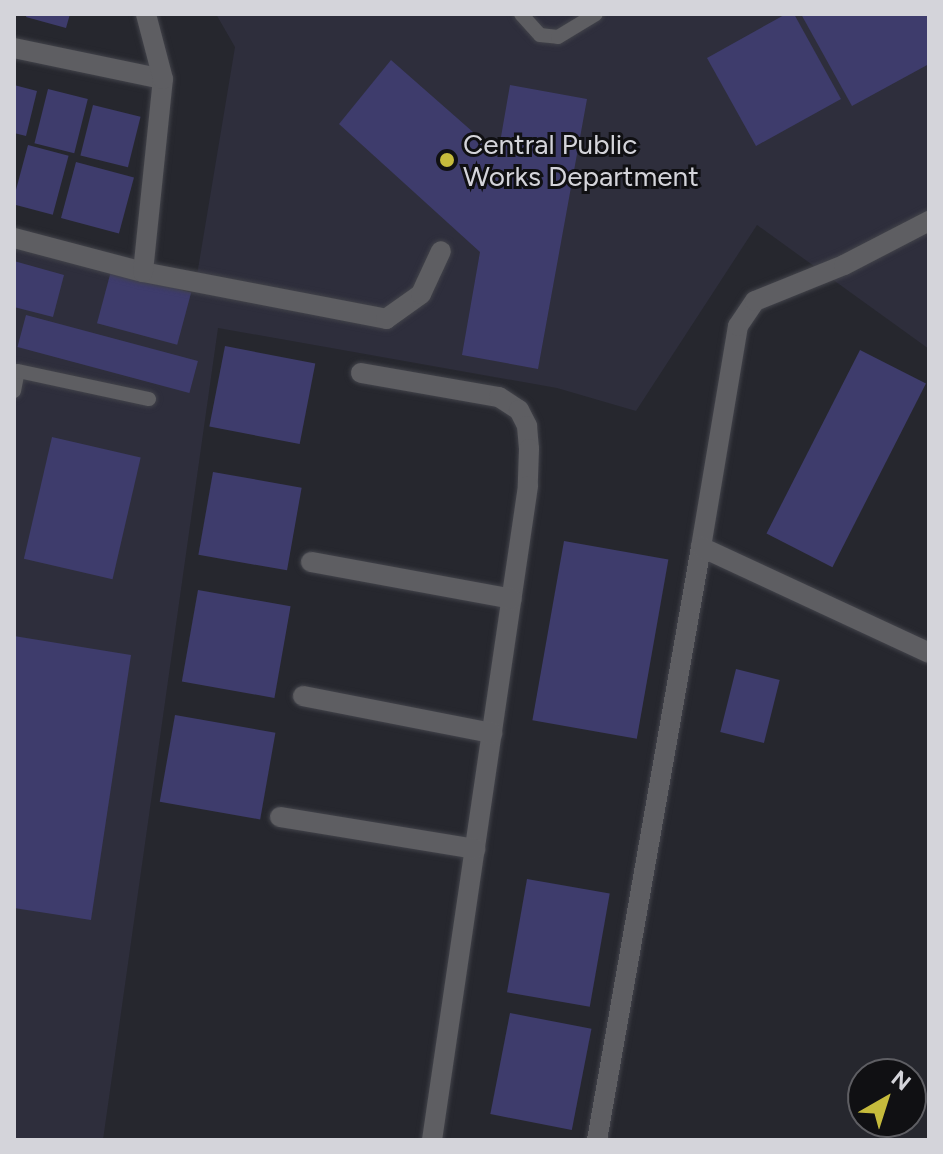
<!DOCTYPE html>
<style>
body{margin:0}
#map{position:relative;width:943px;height:1154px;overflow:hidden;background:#26272e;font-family:Figtree,sans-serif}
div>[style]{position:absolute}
.built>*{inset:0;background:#2e2e3c}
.building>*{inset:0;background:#3e3c6c;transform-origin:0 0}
.roads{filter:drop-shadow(0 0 2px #42434a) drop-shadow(0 0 2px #42434a)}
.lane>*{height:14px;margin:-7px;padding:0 7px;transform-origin:7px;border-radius:7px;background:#5e5e62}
.street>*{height:20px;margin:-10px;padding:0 10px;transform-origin:10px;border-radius:10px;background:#5e5e62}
.dots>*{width:22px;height:22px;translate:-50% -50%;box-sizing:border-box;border:4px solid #101013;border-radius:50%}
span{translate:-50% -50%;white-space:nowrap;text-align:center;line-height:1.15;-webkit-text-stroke:6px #101013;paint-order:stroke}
.poi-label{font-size:28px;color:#d4d4da}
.left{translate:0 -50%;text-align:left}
.frame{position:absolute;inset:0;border:16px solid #d4d4da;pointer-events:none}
.north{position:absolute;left:847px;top:1058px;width:80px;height:80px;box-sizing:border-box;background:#101013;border:2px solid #5e5e63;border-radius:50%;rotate:39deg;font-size:22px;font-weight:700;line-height:32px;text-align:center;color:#d4d4da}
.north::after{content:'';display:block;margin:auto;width:28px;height:36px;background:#c6bb3c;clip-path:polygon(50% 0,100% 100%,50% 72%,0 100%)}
</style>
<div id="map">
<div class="built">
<div style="clip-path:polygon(216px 14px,929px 14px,929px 349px,757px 225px,636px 411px,557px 388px,218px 328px,103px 1140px,14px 1140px,14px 244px,195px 287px,235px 47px)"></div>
</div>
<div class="building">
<div style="clip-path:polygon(27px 14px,70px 14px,66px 28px,26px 17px)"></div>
<div style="clip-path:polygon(786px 14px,794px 14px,841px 99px,756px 146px,707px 58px)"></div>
<div style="clip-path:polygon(801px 14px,929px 14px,929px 64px,852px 106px)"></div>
<div style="clip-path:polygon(391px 60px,498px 154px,510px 85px,587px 99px,538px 369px,462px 355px,480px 252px,339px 124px)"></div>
<div style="clip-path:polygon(14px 85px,37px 91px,26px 136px,14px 133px)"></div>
<div style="left:48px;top:89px;width:41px;height:56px;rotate:14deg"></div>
<div style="left:93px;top:105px;width:49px;height:52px;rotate:14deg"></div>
<div style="left:28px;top:145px;width:42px;height:61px;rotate:15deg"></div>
<div style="left:76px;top:162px;width:60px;height:58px;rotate:15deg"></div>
<div style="clip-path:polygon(14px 261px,64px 275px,53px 317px,14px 307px)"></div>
<div style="left:111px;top:271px;width:83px;height:54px;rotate:15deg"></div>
<div style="left:26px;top:315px;width:178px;height:33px;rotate:15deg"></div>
<div style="left:225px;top:346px;width:92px;height:82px;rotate:11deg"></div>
<div style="left:860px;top:350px;width:74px;height:206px;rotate:27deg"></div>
<div style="left:52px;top:437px;width:91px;height:125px;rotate:13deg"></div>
<div style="left:213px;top:472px;width:90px;height:84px;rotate:10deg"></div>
<div style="left:564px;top:541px;width:106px;height:182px;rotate:10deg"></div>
<div style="left:198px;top:590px;width:94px;height:93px;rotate:10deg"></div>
<div style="clip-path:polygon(14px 636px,131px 655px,91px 920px,14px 908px)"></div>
<div style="left:736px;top:669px;width:45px;height:65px;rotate:14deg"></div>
<div style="left:175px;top:715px;width:102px;height:88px;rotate:10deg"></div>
<div style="left:527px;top:879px;width:84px;height:115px;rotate:10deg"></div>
<div style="left:510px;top:1013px;width:83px;height:103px;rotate:11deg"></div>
</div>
<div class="roads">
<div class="lane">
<div style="left:521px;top:14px;width:28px;rotate:48deg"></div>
<div style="left:540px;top:35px;width:18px;rotate:6deg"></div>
<div style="left:558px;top:37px;width:44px;rotate:-31.2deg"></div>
<div style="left:14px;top:391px;width:20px;rotate:-79deg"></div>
<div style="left:18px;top:371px;width:134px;rotate:12.1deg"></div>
</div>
<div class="street">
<div style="left:14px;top:48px;width:152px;rotate:11.8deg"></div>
<div style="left:14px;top:238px;width:133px;rotate:14.8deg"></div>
<div style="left:143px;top:272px;width:248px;rotate:10.9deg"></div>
<div style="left:386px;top:319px;width:43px;rotate:-35.5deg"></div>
<div style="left:421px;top:294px;width:47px;rotate:-65.1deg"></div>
<div style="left:143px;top:272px;width:194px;rotate:-84.1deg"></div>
<div style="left:163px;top:79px;width:67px;rotate:-104.7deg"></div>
<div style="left:361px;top:373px;width:140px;rotate:9.9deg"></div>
<div style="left:499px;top:397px;width:24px;rotate:33deg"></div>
<div style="left:519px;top:410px;width:18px;rotate:63deg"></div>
<div style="left:527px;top:426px;width:23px;rotate:85deg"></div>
<div style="left:529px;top:449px;width:37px;rotate:92deg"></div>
<div style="left:528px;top:486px;width:661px;rotate:98.35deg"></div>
<div style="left:701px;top:547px;width:224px;rotate:-80.5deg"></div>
<div style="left:738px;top:326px;width:30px;rotate:-56deg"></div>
<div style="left:755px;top:301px;width:96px;rotate:-22deg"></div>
<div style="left:844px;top:265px;width:96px;rotate:-27.4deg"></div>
<div style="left:311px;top:562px;width:204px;rotate:10.4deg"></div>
<div style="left:303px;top:696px;width:193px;rotate:11.1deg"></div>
<div style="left:280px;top:817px;width:198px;rotate:9.3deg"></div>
<div style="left:597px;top:1140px;width:602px;rotate:-80.05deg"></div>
<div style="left:701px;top:547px;width:251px;rotate:24.9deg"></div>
</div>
</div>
<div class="dots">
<div style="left:447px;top:160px;background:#c6bb3c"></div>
</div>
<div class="poi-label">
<span class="left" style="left:463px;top:160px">Central Public<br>Works Department</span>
</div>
<div class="frame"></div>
<div class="north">N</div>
</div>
